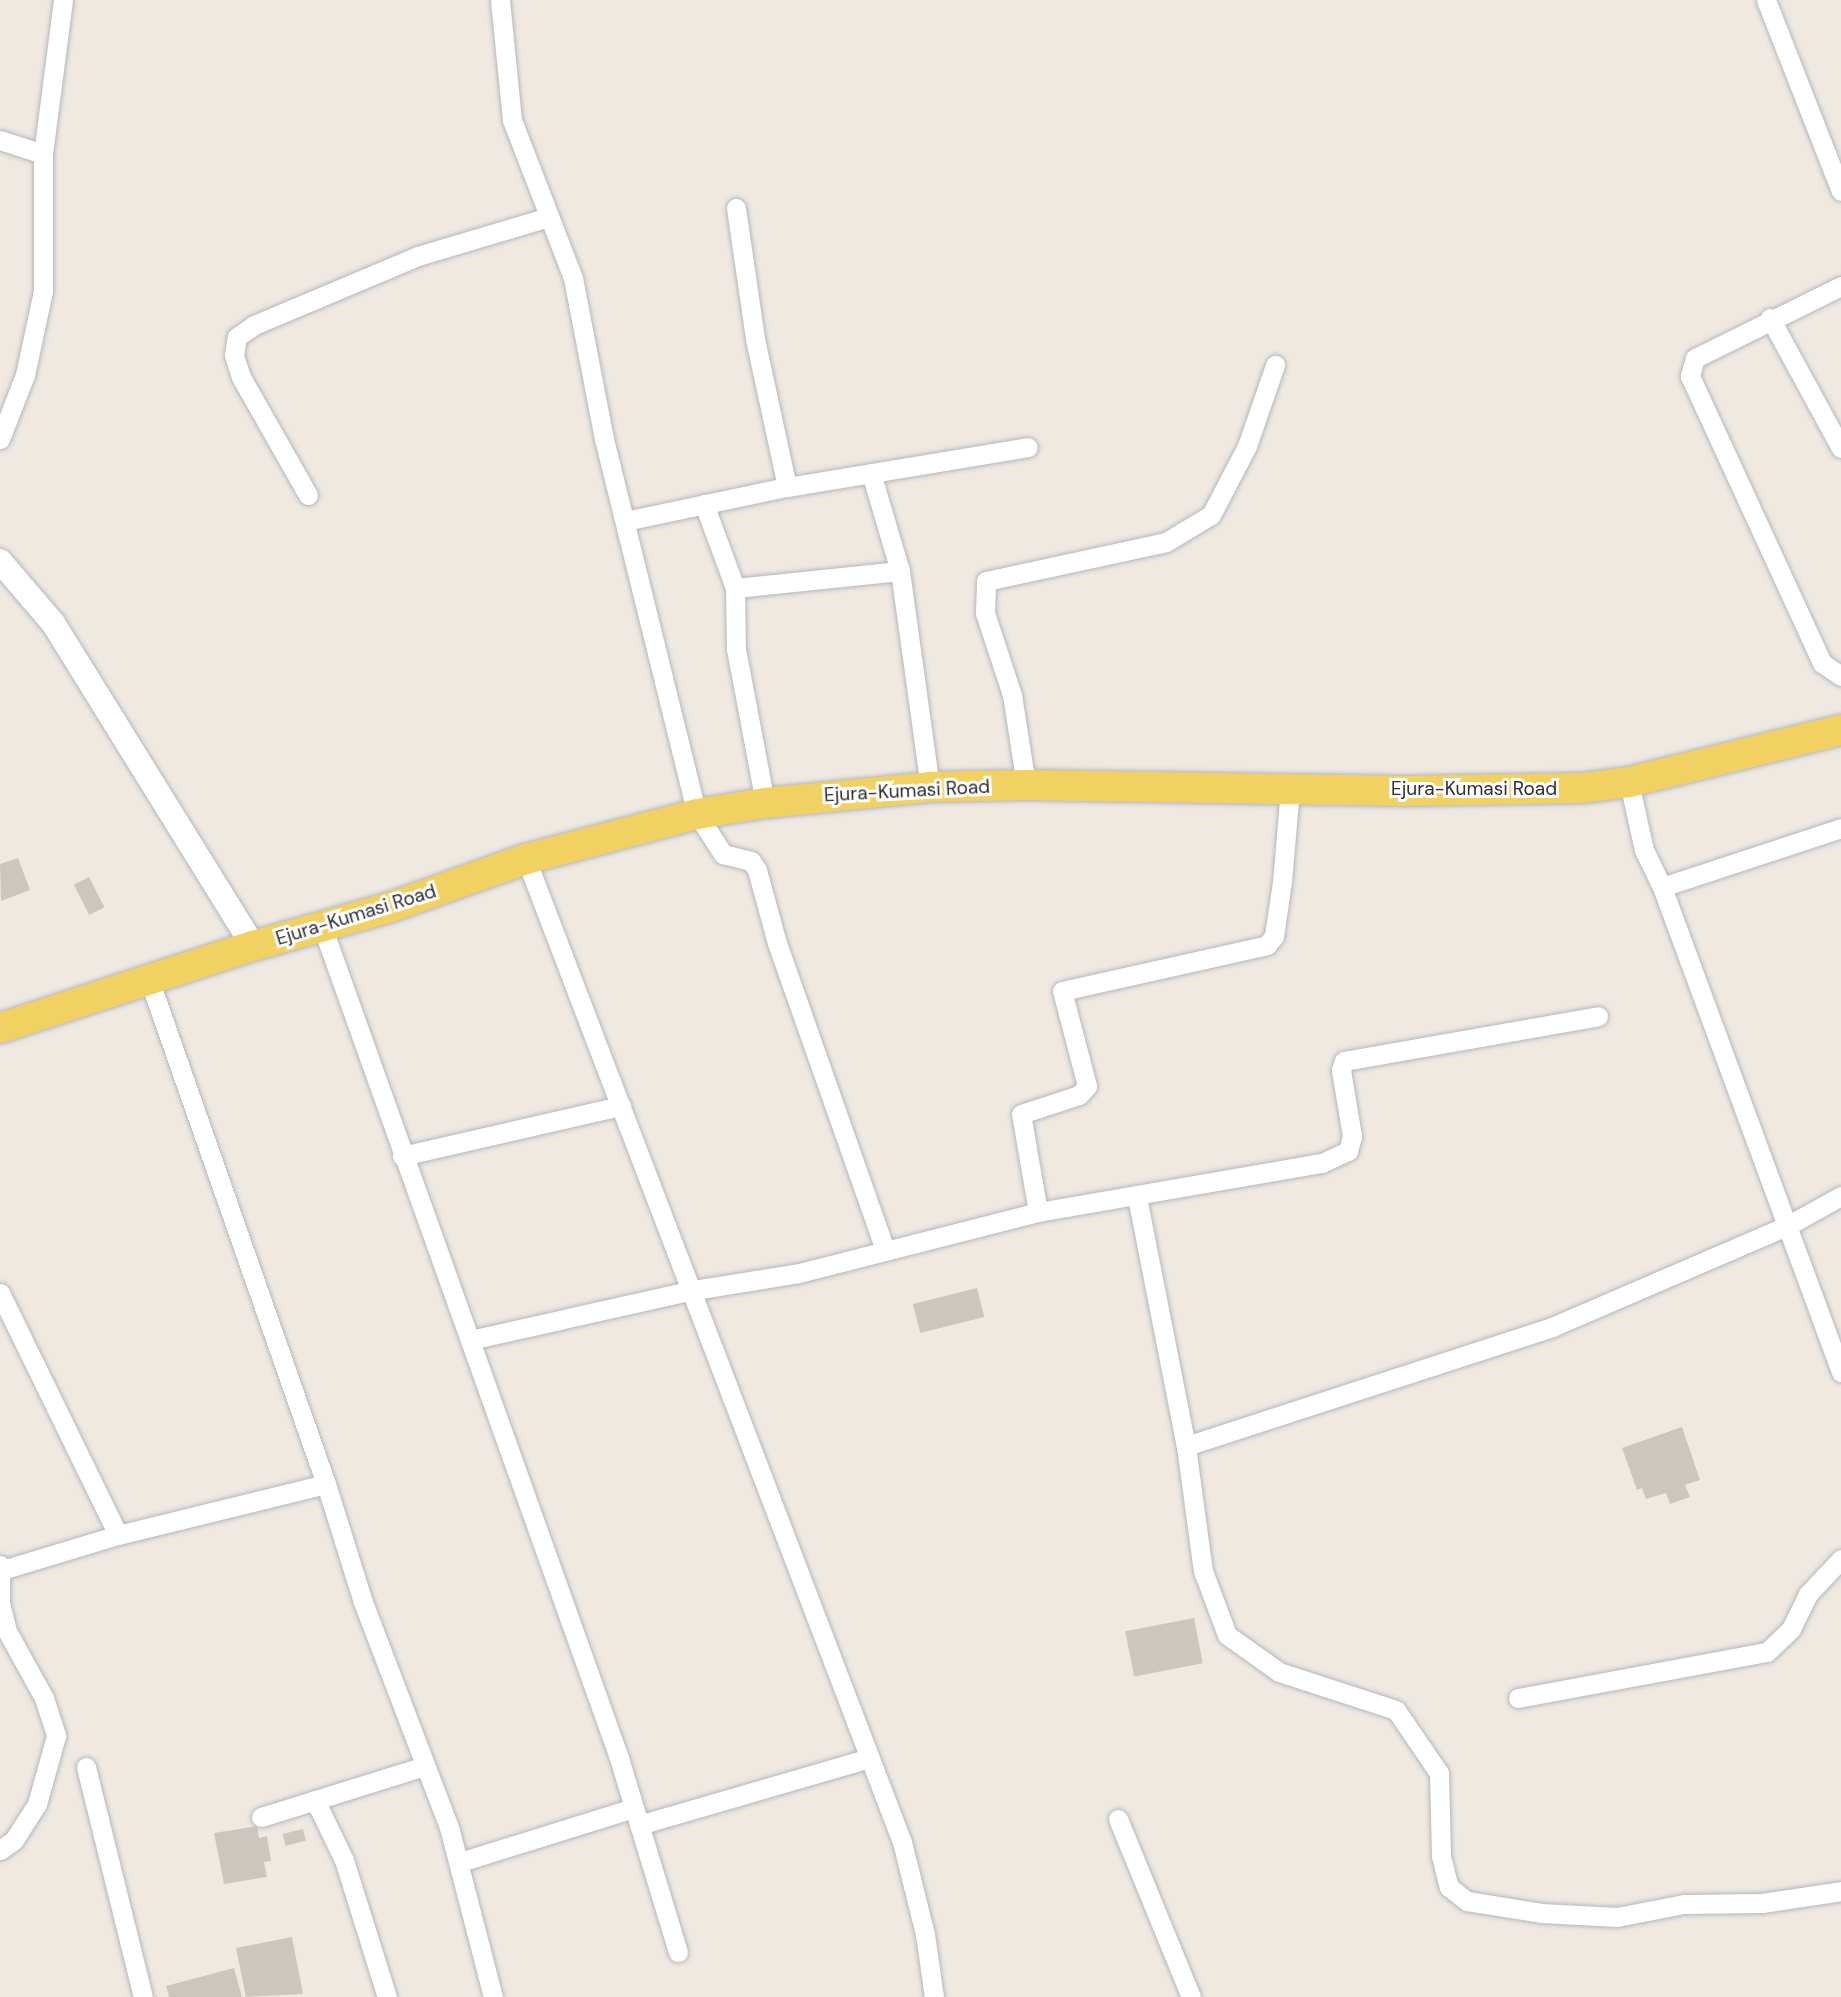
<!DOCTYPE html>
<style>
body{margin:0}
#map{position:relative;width:1841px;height:1997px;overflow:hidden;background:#efe9e1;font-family:"DM Sans",sans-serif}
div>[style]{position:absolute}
.building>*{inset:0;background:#cbc7bf;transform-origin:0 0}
.roads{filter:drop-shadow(0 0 2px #b4b7c1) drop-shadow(0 0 2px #b4b7c1)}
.minor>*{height:19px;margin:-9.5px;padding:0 9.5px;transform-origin:9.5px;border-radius:9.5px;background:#fff}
.tertiary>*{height:24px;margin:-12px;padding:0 12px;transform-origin:12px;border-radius:12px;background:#fff}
.primary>*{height:30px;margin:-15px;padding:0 15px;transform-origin:15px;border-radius:15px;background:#f2d163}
span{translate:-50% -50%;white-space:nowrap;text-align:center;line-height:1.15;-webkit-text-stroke:6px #fff;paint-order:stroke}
.street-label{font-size:19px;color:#2e2e2e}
</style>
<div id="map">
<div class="building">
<div style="clip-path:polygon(18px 858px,30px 890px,1px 901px,0 864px)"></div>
<div style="left:89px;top:877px;width:34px;height:17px;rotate:63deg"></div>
<div style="left:977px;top:1288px;width:30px;height:66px;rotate:76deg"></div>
<div style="clip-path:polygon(1682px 1427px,1700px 1480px,1685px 1485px,1690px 1497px,1670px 1504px,1666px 1493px,1646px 1499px,1642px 1488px,1637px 1490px,1622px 1448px)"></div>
<div style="left:1194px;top:1618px;width:46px;height:70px;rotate:79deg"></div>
<div style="clip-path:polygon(257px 1826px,259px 1838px,267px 1836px,271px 1861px,264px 1862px,267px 1877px,224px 1884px,214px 1833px)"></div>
<div style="left:303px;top:1829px;width:12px;height:21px;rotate:76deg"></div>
<div style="clip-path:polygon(292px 1937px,303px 1994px,246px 1997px,236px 1948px)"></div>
<div style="clip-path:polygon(234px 1968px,242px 1997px,169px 1997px,166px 1986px)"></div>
</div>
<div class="roads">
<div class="minor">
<div style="left:500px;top:0;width:121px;rotate:84.3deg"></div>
<div style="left:512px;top:120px;width:169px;rotate:68.9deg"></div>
<div style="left:573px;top:278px;width:164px;rotate:79.1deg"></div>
<div style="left:604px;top:439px;width:386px;rotate:76.1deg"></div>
<div style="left:697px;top:814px;width:48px;rotate:57deg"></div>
<div style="left:723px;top:854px;width:29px;rotate:14deg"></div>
<div style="left:751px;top:861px;width:11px;rotate:56deg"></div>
<div style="left:757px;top:870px;width:76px;rotate:74.7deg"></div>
<div style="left:777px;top:943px;width:325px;rotate:70.6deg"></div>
<div style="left:1766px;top:0;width:205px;rotate:68.6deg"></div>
<div style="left:0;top:140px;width:45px;rotate:18deg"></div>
<div style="left:736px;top:208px;width:132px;rotate:81.7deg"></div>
<div style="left:755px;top:339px;width:151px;rotate:77.8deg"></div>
<div style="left:1841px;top:286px;width:163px;rotate:153.7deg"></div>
<div style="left:1695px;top:358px;width:19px;rotate:106deg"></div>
<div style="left:1690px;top:376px;width:316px;rotate:65.3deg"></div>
<div style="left:1822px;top:663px;width:23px;rotate:34deg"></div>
<div style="left:1770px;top:318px;width:148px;rotate:61.4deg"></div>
<div style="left:0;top:439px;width:69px;rotate:-68.7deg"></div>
<div style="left:25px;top:375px;width:86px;rotate:-77.9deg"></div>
<div style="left:43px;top:291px;width:137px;rotate:-90deg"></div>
<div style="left:43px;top:154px;width:155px;rotate:-82.6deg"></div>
<div style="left:871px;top:473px;width:102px;rotate:73.5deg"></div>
<div style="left:900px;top:571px;width:218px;rotate:82.1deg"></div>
<div style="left:308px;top:495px;width:136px;rotate:-119.6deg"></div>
<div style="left:241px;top:377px;width:23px;rotate:-108deg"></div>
<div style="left:234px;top:355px;width:18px;rotate:-81deg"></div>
<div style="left:237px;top:337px;width:21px;rotate:-35deg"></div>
<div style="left:254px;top:325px;width:178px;rotate:-22.8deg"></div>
<div style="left:418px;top:256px;width:137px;rotate:-16.6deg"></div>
<div style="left:704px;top:504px;width:90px;rotate:69.7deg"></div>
<div style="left:735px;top:588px;width:61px;rotate:89.1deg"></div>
<div style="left:736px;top:649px;width:157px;rotate:79.3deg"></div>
<div style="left:625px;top:521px;width:166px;rotate:-11.9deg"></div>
<div style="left:787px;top:487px;width:244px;rotate:-9.4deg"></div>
<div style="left:735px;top:588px;width:166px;rotate:-5.9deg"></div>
<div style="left:1629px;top:782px;width:70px;rotate:77.6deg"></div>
<div style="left:1644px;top:850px;width:41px;rotate:64.1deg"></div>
<div style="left:1662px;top:887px;width:517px;rotate:69.74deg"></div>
<div style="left:1026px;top:785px;width:91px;rotate:-98.8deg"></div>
<div style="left:1012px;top:695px;width:86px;rotate:-108.2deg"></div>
<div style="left:985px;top:613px;width:32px;rotate:-88deg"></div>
<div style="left:986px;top:581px;width:184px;rotate:-12.2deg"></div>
<div style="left:1166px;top:542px;width:52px;rotate:-31deg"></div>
<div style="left:1211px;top:515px;width:78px;rotate:-62.4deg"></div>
<div style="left:1247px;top:446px;width:86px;rotate:-70.9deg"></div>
<div style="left:526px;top:859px;width:1052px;rotate:69.07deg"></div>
<div style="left:902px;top:1842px;width:95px;rotate:76deg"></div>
<div style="left:925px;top:1934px;width:64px;rotate:81.9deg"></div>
<div style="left:1662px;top:887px;width:188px;rotate:-18.2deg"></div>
<div style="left:322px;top:926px;width:883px;rotate:70.35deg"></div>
<div style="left:619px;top:1758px;width:203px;rotate:73.1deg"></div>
<div style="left:150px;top:982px;width:532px;rotate:70.68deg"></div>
<div style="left:326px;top:1484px;width:124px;rotate:72.6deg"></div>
<div style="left:363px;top:1602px;width:241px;rotate:69.1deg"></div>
<div style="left:449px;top:1827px;width:176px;rotate:75.5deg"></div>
<div style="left:402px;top:1156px;width:225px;rotate:-12.9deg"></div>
<div style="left:1137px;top:1197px;width:254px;rotate:78.9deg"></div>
<div style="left:1186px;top:1446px;width:126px;rotate:82.3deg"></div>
<div style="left:1203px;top:1571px;width:68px;rotate:69.4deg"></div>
<div style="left:1227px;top:1635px;width:64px;rotate:35.4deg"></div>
<div style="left:1279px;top:1672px;width:123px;rotate:18deg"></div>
<div style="left:1396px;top:1710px;width:76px;rotate:55.7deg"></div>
<div style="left:1439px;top:1773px;width:83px;rotate:88.6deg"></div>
<div style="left:1441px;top:1856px;width:32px;rotate:76deg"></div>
<div style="left:1449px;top:1887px;width:23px;rotate:38deg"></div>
<div style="left:1467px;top:1901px;width:75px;rotate:9.2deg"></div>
<div style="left:1541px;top:1913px;width:76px;rotate:3deg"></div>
<div style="left:1617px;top:1917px;width:68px;rotate:-11deg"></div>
<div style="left:1684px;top:1904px;width:78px;rotate:-0.7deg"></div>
<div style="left:1762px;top:1903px;width:80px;rotate:-8.6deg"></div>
<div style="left:1038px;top:1212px;width:99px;rotate:-99.8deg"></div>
<div style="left:1021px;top:1114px;width:61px;rotate:-18.1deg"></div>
<div style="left:1079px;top:1095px;width:12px;rotate:-48deg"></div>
<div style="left:1087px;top:1086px;width:98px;rotate:-104.7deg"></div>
<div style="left:1062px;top:991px;width:210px;rotate:-12.6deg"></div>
<div style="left:1267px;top:945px;width:11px;rotate:-52deg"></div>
<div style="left:1274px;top:936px;width:55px;rotate:-81.6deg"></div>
<div style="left:1282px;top:882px;width:94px;rotate:-85.1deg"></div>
<div style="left:0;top:1293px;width:269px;rotate:64deg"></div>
<div style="left:470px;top:1340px;width:230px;rotate:-12.6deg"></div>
<div style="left:694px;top:1290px;width:106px;rotate:-9.2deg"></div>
<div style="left:799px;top:1273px;width:247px;rotate:-14.3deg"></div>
<div style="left:1038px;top:1212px;width:288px;rotate:-9.8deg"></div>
<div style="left:1322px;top:1163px;width:29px;rotate:-25deg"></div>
<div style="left:1348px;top:1151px;width:16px;rotate:-75deg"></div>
<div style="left:1352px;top:1136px;width:67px;rotate:-99.5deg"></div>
<div style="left:1341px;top:1070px;width:9px;rotate:-72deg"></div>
<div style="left:1344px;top:1061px;width:258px;rotate:-10deg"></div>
<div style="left:1186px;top:1446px;width:385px;rotate:-18deg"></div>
<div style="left:1552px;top:1327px;width:256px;rotate:-23.3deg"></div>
<div style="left:1787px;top:1226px;width:62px;rotate:-29.1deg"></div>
<div style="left:0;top:1565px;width:38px;rotate:90deg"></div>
<div style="left:0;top:1603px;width:29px;rotate:76deg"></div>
<div style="left:7px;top:1631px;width:77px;rotate:61.1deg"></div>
<div style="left:44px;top:1698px;width:40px;rotate:72deg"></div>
<div style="left:56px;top:1736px;width:71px;rotate:105.6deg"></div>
<div style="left:37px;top:1804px;width:43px;rotate:122.6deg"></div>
<div style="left:14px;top:1840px;width:17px;rotate:144deg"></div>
<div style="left:2px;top:1570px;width:121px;rotate:-16.8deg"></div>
<div style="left:118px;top:1535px;width:214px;rotate:-13.8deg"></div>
<div style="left:1518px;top:1698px;width:253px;rotate:-10.5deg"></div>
<div style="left:1767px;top:1652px;width:33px;rotate:-44deg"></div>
<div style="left:1791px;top:1629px;width:39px;rotate:-64deg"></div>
<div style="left:1808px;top:1594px;width:48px;rotate:-46.7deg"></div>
<div style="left:86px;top:1767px;width:237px;rotate:76.1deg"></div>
<div style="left:315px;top:1800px;width:67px;rotate:64.2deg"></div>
<div style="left:344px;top:1860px;width:144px;rotate:72.6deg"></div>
<div style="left:261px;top:1817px;width:172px;rotate:-17.3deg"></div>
<div style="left:1118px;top:1819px;width:192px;rotate:67.7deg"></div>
<div style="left:639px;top:1825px;width:240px;rotate:-16.2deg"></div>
<div style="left:460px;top:1862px;width:181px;rotate:-17.3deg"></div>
</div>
<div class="tertiary">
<div style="left:0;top:561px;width:82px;rotate:49.5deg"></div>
<div style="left:53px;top:623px;width:380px;rotate:58.2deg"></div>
</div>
<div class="primary">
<div style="left:0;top:1028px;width:266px;rotate:-18deg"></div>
<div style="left:253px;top:946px;width:143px;rotate:-15.8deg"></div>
<div style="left:391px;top:907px;width:143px;rotate:-19.6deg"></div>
<div style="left:526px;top:859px;width:177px;rotate:-14.7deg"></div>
<div style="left:697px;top:814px;width:69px;rotate:-9.2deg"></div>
<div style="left:765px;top:803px;width:166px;rotate:-5.5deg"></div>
<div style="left:930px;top:787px;width:96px;rotate:-1.2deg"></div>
<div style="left:1026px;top:785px;width:380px;rotate:0.9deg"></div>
<div style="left:1406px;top:791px;width:177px;rotate:-1deg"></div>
<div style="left:1583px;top:788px;width:46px;rotate:-7.4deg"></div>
<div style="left:1629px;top:782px;width:218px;rotate:-13.8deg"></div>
</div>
</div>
<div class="street-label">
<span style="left:1474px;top:789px">Ejura-Kumasi Road</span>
<span style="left:907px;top:791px;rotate:-3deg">Ejura-Kumasi Road</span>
<span style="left:356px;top:915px;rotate:-17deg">Ejura-Kumasi Road</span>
</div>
</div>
